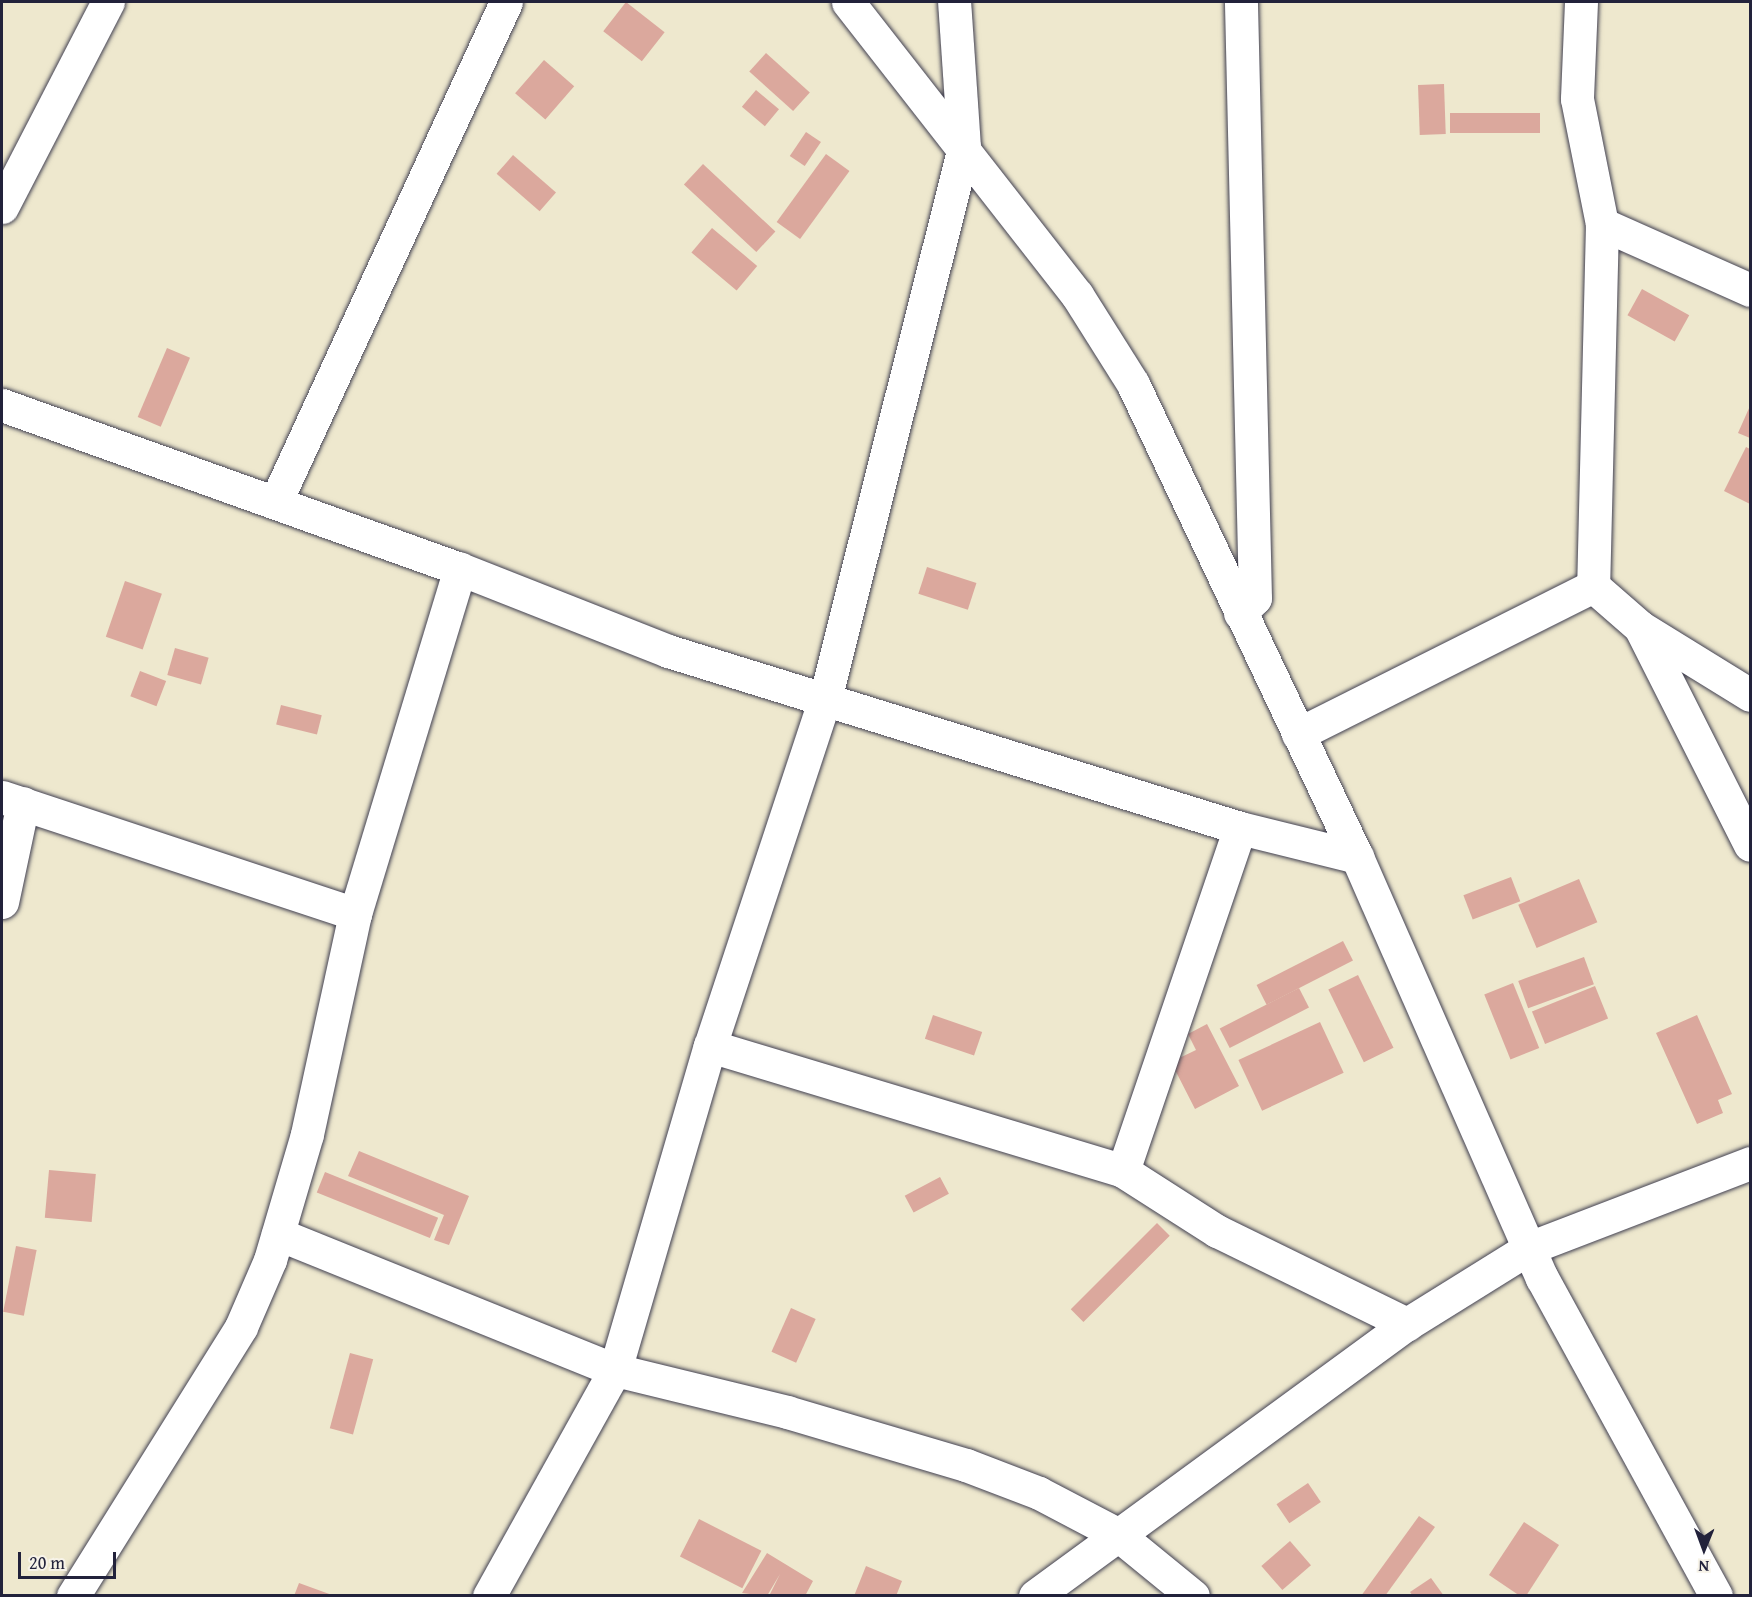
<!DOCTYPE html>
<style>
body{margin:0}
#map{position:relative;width:1752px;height:1597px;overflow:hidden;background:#eee8ce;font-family:"Gentium Book Plus",serif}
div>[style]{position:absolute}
.building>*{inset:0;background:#dba89d;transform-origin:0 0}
.roads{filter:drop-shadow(0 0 2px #414051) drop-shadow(0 0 2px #414051)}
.minor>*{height:33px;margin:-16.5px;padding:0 16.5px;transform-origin:16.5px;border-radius:16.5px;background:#fff}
span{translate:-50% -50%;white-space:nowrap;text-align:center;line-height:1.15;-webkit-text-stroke:6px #f7f3e8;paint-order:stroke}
.frame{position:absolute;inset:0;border:3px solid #22223b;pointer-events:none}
.north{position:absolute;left:1674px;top:1519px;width:60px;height:60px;-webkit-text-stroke:4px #f7f3e8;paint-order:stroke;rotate:181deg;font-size:16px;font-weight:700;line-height:24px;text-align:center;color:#22223b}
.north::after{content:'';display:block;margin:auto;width:21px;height:27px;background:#22223b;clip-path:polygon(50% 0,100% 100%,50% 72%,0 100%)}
.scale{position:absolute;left:18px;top:1552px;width:98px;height:27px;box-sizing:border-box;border:3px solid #22223b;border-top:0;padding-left:8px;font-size:18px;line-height:21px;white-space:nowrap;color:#22223b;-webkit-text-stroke:4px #f7f3e8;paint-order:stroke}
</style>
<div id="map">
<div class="building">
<div style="left:626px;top:2px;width:49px;height:37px;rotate:38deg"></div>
<div style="left:766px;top:53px;width:59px;height:25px;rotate:42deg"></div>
<div style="left:544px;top:60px;width:40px;height:44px;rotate:41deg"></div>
<div style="left:1444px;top:84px;width:50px;height:26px;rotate:88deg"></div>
<div style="left:756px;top:90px;width:30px;height:22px;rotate:40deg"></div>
<div style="left:1450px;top:113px;width:90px;height:20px"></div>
<div style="left:806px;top:132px;width:18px;height:29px;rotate:34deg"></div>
<div style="left:826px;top:154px;width:29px;height:84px;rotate:36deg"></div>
<div style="left:513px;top:155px;width:57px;height:25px;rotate:41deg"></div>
<div style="left:703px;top:164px;width:99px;height:28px;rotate:43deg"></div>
<div style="left:712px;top:228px;width:59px;height:32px;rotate:40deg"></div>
<div style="left:1642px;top:289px;width:54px;height:30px;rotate:29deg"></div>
<div style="left:167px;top:348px;width:25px;height:75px;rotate:23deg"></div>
<div style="clip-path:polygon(1750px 406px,1750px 438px,1738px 433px)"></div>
<div style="clip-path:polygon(1746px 447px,1750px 449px,1750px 504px,1724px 491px)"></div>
<div style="left:927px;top:567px;width:52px;height:28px;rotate:18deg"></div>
<div style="left:125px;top:581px;width:39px;height:59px;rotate:19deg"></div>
<div style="left:175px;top:648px;width:35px;height:28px;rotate:16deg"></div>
<div style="left:140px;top:671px;width:28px;height:27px;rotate:21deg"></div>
<div style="left:281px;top:705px;width:42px;height:20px;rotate:14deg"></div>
<div style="left:1511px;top:877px;width:26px;height:51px;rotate:69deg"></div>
<div style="left:1579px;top:879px;width:47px;height:66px;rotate:67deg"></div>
<div style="left:1343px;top:941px;width:22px;height:97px;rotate:63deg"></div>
<div style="left:1584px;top:957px;width:29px;height:70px;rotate:70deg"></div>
<div style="left:1358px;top:975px;width:81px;height:33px;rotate:64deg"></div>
<div style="left:1513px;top:983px;width:70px;height:31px;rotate:68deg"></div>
<div style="left:1595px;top:986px;width:35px;height:68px;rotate:68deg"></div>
<div style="left:1299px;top:988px;width:22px;height:89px;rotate:63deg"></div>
<div style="left:933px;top:1015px;width:52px;height:25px;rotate:19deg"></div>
<div style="clip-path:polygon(1697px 1015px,1732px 1094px,1718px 1100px,1723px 1113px,1697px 1124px,1656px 1033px)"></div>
<div style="left:1320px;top:1022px;width:56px;height:90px;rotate:65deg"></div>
<div style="clip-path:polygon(1207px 1024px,1239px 1086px,1195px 1109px,1171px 1062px,1196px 1050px,1188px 1034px)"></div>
<div style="clip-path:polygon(359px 1151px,469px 1196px,449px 1245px,434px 1240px,444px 1215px,348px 1176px)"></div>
<div style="left:49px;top:1170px;width:47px;height:48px;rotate:5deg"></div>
<div style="left:325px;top:1172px;width:122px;height:22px;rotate:22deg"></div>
<div style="left:940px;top:1177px;width:19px;height:40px;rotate:62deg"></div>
<div style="left:1157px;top:1223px;width:18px;height:122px;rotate:45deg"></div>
<div style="left:16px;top:1246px;width:21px;height:67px;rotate:11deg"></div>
<div style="left:791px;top:1308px;width:27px;height:48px;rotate:24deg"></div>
<div style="left:350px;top:1353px;width:24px;height:78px;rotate:15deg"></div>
<div style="left:1308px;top:1483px;width:23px;height:38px;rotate:56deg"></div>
<div style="clip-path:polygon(1419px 1516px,1435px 1527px,1385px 1596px,1361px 1596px)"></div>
<div style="left:699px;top:1519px;width:70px;height:42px;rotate:27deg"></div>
<div style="clip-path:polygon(1524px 1522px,1559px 1545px,1526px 1596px,1520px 1596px,1489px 1575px)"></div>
<div style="left:1290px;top:1541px;width:32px;height:38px;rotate:49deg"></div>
<div style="clip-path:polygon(767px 1553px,813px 1581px,805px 1596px,769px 1596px,780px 1574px,767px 1596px,742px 1593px)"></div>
<div style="clip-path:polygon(866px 1566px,902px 1581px,896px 1596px,854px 1596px)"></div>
<div style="clip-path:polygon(1431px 1578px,1444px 1596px,1413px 1596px,1410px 1592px)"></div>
<div style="clip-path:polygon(299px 1583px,332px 1595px,332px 1596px,294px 1596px)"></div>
</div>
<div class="roads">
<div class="minor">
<div style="left:848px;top:2px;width:372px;rotate:52deg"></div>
<div style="left:1077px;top:295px;width:105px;rotate:57.8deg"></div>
<div style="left:1133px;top:384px;width:523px;rotate:64.66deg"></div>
<div style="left:1357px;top:857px;width:460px;rotate:66.3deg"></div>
<div style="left:1542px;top:1278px;width:362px;rotate:61.3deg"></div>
<div style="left:1581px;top:2px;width:97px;rotate:92.4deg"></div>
<div style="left:1577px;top:99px;width:127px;rotate:78.7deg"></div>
<div style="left:1602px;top:224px;width:362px;rotate:91.4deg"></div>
<div style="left:2px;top:207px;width:231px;rotate:-62.7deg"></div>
<div style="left:1602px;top:224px;width:162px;rotate:24deg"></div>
<div style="left:2px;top:405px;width:486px;rotate:19.7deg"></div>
<div style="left:460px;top:569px;width:224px;rotate:21.5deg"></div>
<div style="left:668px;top:651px;width:599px;rotate:17.19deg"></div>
<div style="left:1240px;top:828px;width:121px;rotate:13.9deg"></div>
<div style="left:276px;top:501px;width:549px;rotate:-65.25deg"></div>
<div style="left:1593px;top:586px;width:62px;rotate:41.1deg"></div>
<div style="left:1640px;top:627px;width:129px;rotate:31.7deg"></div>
<div style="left:1240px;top:613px;width:21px;rotate:-45deg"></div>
<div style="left:1255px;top:598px;width:596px;rotate:-91.35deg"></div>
<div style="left:1640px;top:627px;width:244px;rotate:63.2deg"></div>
<div style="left:1298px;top:734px;width:330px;rotate:-26.6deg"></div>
<div style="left:2px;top:797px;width:372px;rotate:18.3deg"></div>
<div style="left:2px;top:902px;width:101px;rotate:-78deg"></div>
<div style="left:710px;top:1046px;width:432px;rotate:16.8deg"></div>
<div style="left:1123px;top:1171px;width:112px;rotate:32.6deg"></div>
<div style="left:1217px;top:1231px;width:212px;rotate:26.1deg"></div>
<div style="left:1123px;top:1171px;width:362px;rotate:-71.2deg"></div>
<div style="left:278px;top:1234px;width:363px;rotate:22deg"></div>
<div style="left:615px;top:1370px;width:177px;rotate:13.7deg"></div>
<div style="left:787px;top:1412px;width:187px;rotate:16.5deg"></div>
<div style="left:966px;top:1465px;width:78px;rotate:21deg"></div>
<div style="left:1039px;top:1493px;width:88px;rotate:27.7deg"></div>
<div style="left:1117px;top:1534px;width:98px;rotate:39.2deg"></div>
<div style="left:73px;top:1596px;width:317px;rotate:-58deg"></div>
<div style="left:241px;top:1327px;width:73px;rotate:-66.6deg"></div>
<div style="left:270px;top:1260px;width:131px;rotate:-73.6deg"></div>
<div style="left:307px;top:1134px;width:225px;rotate:-77.7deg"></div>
<div style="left:355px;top:914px;width:361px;rotate:-73.1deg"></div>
<div style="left:489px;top:1596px;width:259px;rotate:-60.9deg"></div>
<div style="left:615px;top:1370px;width:338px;rotate:-73.7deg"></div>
<div style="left:710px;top:1046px;width:366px;rotate:-71.7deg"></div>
<div style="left:825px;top:699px;width:569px;rotate:-75.87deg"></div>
<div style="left:964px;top:147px;width:145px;rotate:-93.9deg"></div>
<div style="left:1035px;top:1596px;width:461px;rotate:-36.2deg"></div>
<div style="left:1407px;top:1324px;width:144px;rotate:-31.9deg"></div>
<div style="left:1529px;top:1248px;width:237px;rotate:-21deg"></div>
</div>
</div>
<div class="frame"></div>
<div class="north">N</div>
<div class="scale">20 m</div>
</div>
